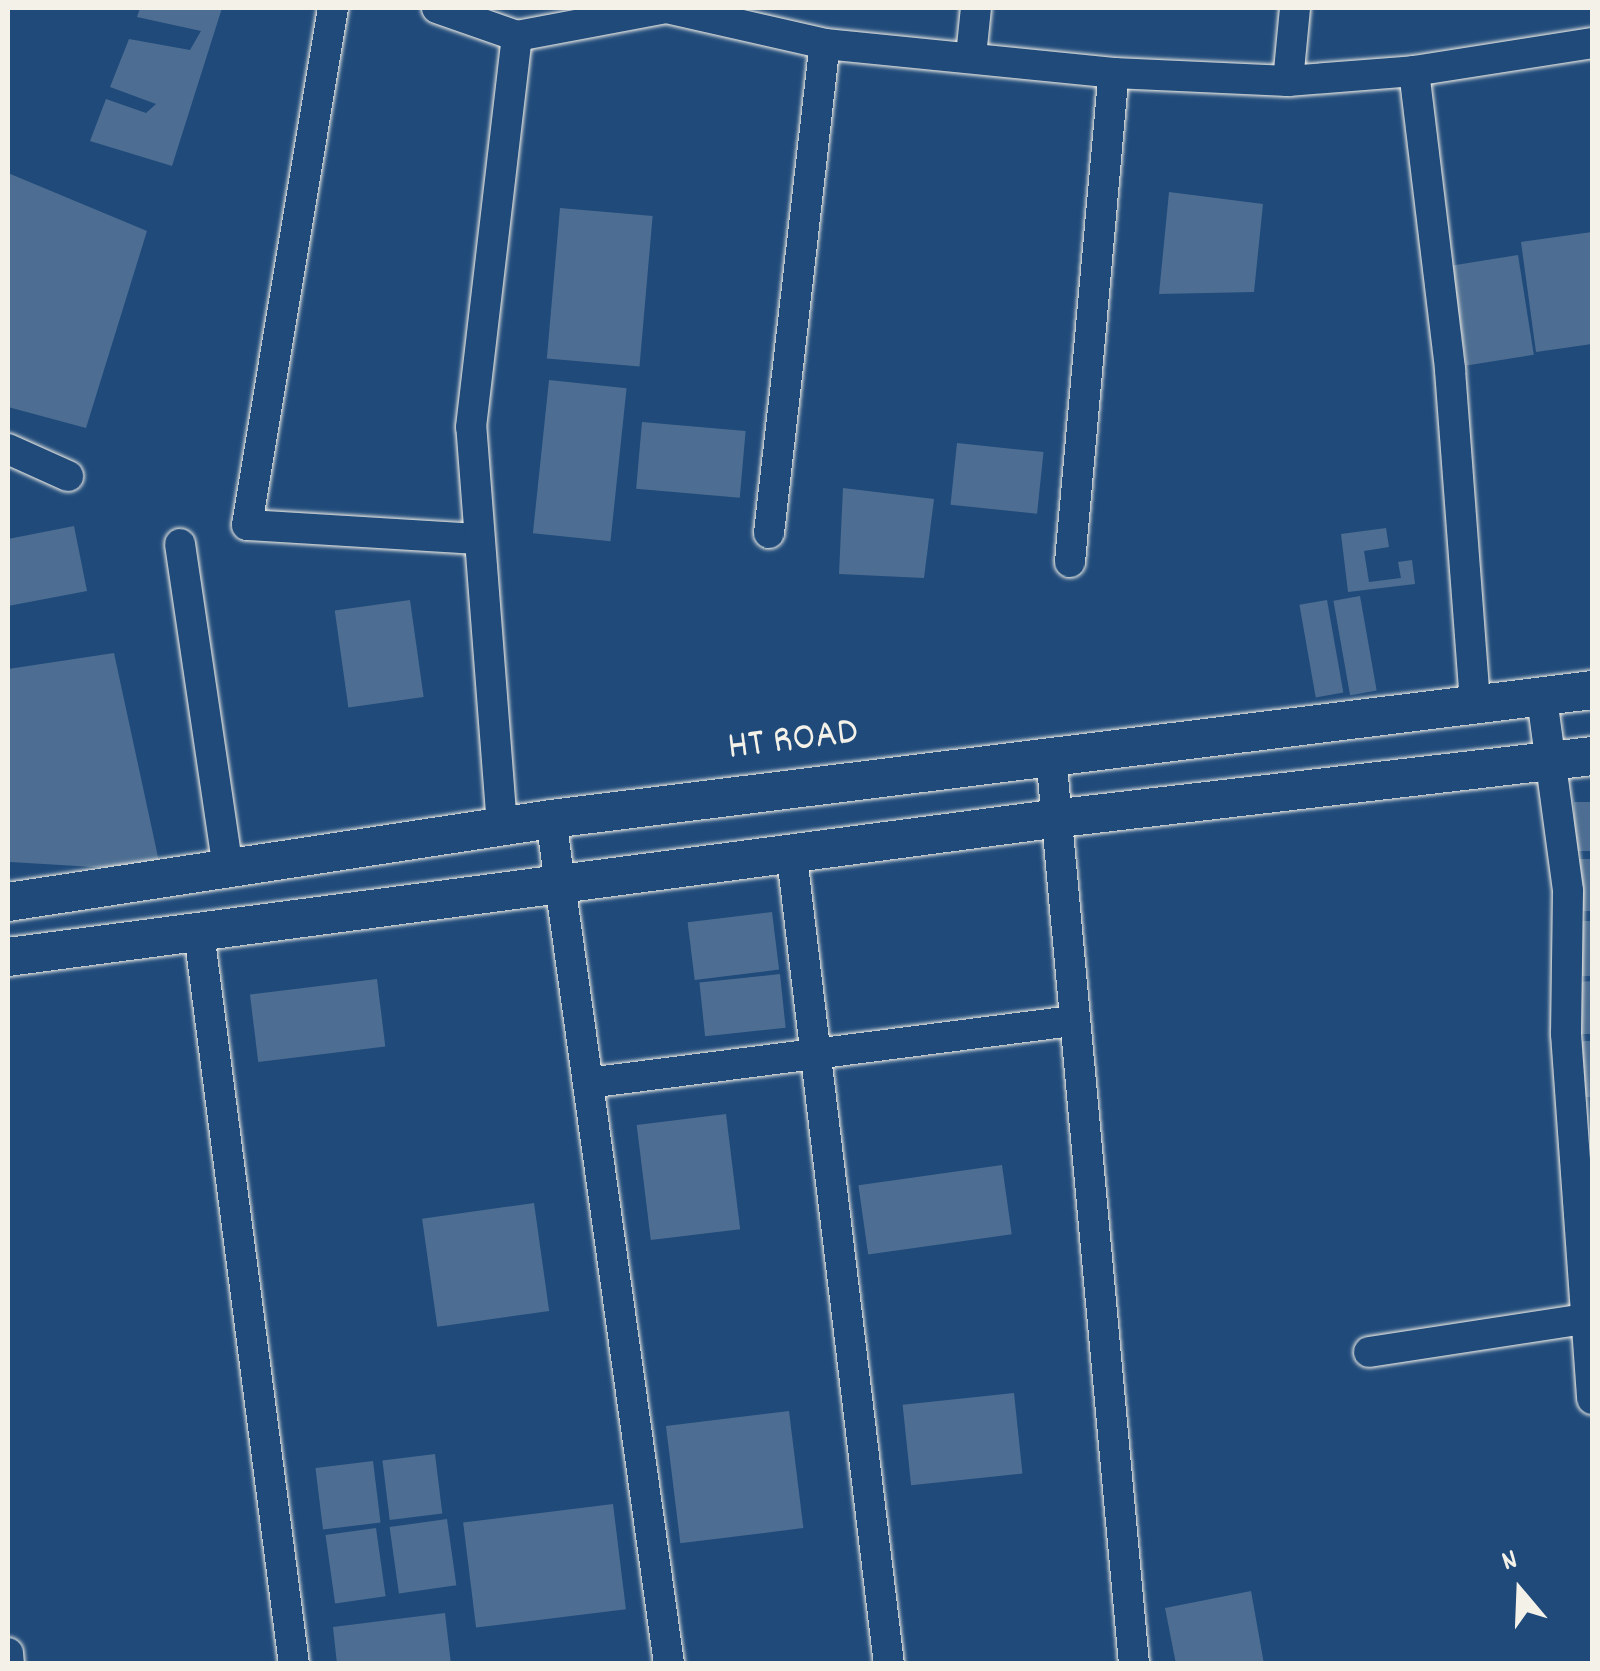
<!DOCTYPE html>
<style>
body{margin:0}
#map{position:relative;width:1600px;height:1671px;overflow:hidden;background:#1f4a7a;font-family:Dekko,sans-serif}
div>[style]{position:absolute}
.building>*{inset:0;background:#4d6e92;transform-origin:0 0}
.roads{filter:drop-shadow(0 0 2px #f4f1e8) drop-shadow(0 0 2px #f4f1e8)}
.minor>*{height:30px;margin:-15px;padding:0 15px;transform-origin:15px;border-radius:15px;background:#1f4a7a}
.tertiary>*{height:38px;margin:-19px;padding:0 19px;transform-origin:19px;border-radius:19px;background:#1f4a7a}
span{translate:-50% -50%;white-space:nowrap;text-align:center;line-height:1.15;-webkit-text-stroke:9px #1f4a7a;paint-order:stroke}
.street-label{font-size:40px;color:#f4f1e8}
.frame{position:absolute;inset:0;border:10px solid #f4f1e8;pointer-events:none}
.north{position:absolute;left:1470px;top:1541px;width:100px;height:100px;-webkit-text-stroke:8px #1f4a7a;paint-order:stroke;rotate:341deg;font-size:28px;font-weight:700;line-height:40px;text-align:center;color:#f4f1e8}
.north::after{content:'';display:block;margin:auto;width:35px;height:45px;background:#f4f1e8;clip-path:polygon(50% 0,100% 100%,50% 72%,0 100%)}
</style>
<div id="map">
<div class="building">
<div style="clip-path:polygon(140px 8px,222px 8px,172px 166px,90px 141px,106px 99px,146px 113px,156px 104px,110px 87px,129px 39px,190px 50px,201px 31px,137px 17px)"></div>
<div style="clip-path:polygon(8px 173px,147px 231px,86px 428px,8px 407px)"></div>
<div style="clip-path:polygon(1169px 192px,1263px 204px,1254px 292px,1159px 294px)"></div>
<div style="left:560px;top:208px;width:93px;height:151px;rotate:5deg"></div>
<div style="clip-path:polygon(1592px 232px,1592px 344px,1536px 352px,1521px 242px)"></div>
<div style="left:1518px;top:255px;width:101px;height:68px;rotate:81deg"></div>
<div style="left:549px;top:380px;width:78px;height:154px;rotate:6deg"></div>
<div style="left:642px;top:422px;width:104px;height:67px;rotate:5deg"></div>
<div style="left:957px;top:443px;width:87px;height:62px;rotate:6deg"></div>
<div style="clip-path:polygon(843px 488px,934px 499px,924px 578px,839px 574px)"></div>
<div style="clip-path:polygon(74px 526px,87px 591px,8px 606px,8px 539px)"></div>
<div style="clip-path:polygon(1386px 528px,1389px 547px,1364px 551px,1369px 582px,1401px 578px,1398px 562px,1412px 560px,1415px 584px,1348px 592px,1341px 534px)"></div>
<div style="left:1360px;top:596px;width:96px;height:27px;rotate:80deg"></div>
<div style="left:410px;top:600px;width:98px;height:76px;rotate:82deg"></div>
<div style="left:1327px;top:600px;width:94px;height:28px;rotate:80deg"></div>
<div style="clip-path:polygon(114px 653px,161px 871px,10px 862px,8px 669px)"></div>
<div style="left:1592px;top:802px;width:49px;height:18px;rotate:90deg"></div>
<div style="left:1592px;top:859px;width:52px;height:16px;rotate:90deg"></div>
<div style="left:772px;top:912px;width:58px;height:85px;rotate:83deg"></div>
<div style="clip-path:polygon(1578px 921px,1592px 921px,1592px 976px,1580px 976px)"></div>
<div style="left:780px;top:974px;width:54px;height:81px;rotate:84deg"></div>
<div style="left:377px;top:979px;width:68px;height:128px;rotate:83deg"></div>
<div style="clip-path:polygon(1592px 981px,1592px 1034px,1581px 1034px,1579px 982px)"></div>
<div style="left:1582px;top:1041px;width:10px;height:56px"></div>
<div style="left:726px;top:1114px;width:116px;height:90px;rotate:83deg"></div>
<div style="left:1002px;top:1165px;width:70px;height:145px;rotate:82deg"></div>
<div style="left:534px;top:1203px;width:109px;height:113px;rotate:82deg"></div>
<div style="left:1014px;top:1393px;width:81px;height:112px;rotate:84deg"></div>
<div style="left:789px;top:1411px;width:118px;height:124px;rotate:83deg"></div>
<div style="left:435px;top:1454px;width:60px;height:53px;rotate:83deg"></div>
<div style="left:373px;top:1461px;width:62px;height:58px;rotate:83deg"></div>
<div style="left:613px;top:1504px;width:106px;height:151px;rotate:83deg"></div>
<div style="left:447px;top:1519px;width:67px;height:58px;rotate:82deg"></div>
<div style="left:376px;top:1528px;width:69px;height:51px;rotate:82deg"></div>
<div style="clip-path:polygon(1251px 1591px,1264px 1664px,1176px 1664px,1165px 1608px)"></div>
<div style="clip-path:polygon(445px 1613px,451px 1664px,337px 1664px,333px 1627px)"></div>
</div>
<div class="roads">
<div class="minor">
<div style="left:333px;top:8px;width:524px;rotate:99.44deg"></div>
<div style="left:247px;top:525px;width:232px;rotate:3.5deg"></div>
<div style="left:437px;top:8px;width:85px;rotate:19.3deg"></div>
<div style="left:517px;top:36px;width:153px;rotate:-10.6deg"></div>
<div style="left:667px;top:8px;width:162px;rotate:12.8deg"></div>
<div style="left:825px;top:44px;width:290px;rotate:5.7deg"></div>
<div style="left:1114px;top:73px;width:174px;rotate:2.6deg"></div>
<div style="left:1288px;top:81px;width:126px;rotate:-4.5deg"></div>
<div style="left:1414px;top:71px;width:180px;rotate:-8.9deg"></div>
<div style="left:971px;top:56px;width:48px;rotate:-84.1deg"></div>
<div style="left:1414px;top:71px;width:301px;rotate:83.1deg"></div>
<div style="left:1450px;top:370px;width:337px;rotate:85.7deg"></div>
<div style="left:1288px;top:81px;width:73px;rotate:-84.5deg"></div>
<div style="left:8px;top:449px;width:66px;rotate:24.2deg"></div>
<div style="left:769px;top:533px;width:492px;rotate:-83.5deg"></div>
<div style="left:180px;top:544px;width:328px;rotate:81.6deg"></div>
<div style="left:1070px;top:562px;width:491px;rotate:-84.9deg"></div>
<div style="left:1542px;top:698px;width:195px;rotate:82.3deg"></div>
<div style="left:1568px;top:891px;width:143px;rotate:90.8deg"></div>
<div style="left:1566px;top:1034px;width:366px;rotate:85.9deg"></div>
<div style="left:1051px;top:755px;width:913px;rotate:84.78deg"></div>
<div style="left:551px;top:819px;width:853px;rotate:82.05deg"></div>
<div style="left:502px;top:826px;width:400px;rotate:-94.4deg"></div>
<div style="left:471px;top:427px;width:394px;rotate:-83.3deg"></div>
<div style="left:792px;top:857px;width:813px;rotate:83.15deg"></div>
<div style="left:199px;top:933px;width:737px;rotate:82.6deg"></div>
<div style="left:588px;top:1083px;width:489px;rotate:-7.3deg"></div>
<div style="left:1369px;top:1352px;width:226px;rotate:-8.7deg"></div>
<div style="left:8px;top:1653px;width:11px;rotate:85deg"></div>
</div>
<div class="tertiary">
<div style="left:8px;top:902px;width:549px;rotate:-8.69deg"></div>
<div style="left:551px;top:819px;width:1049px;rotate:-7.06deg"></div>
<div style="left:8px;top:957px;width:1053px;rotate:-7.53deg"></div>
<div style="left:1052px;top:819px;width:544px;rotate:-6.65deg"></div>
</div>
</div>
<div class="street-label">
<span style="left:793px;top:742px;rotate:-7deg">HT ROAD</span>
</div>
<div class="frame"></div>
<div class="north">N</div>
</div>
